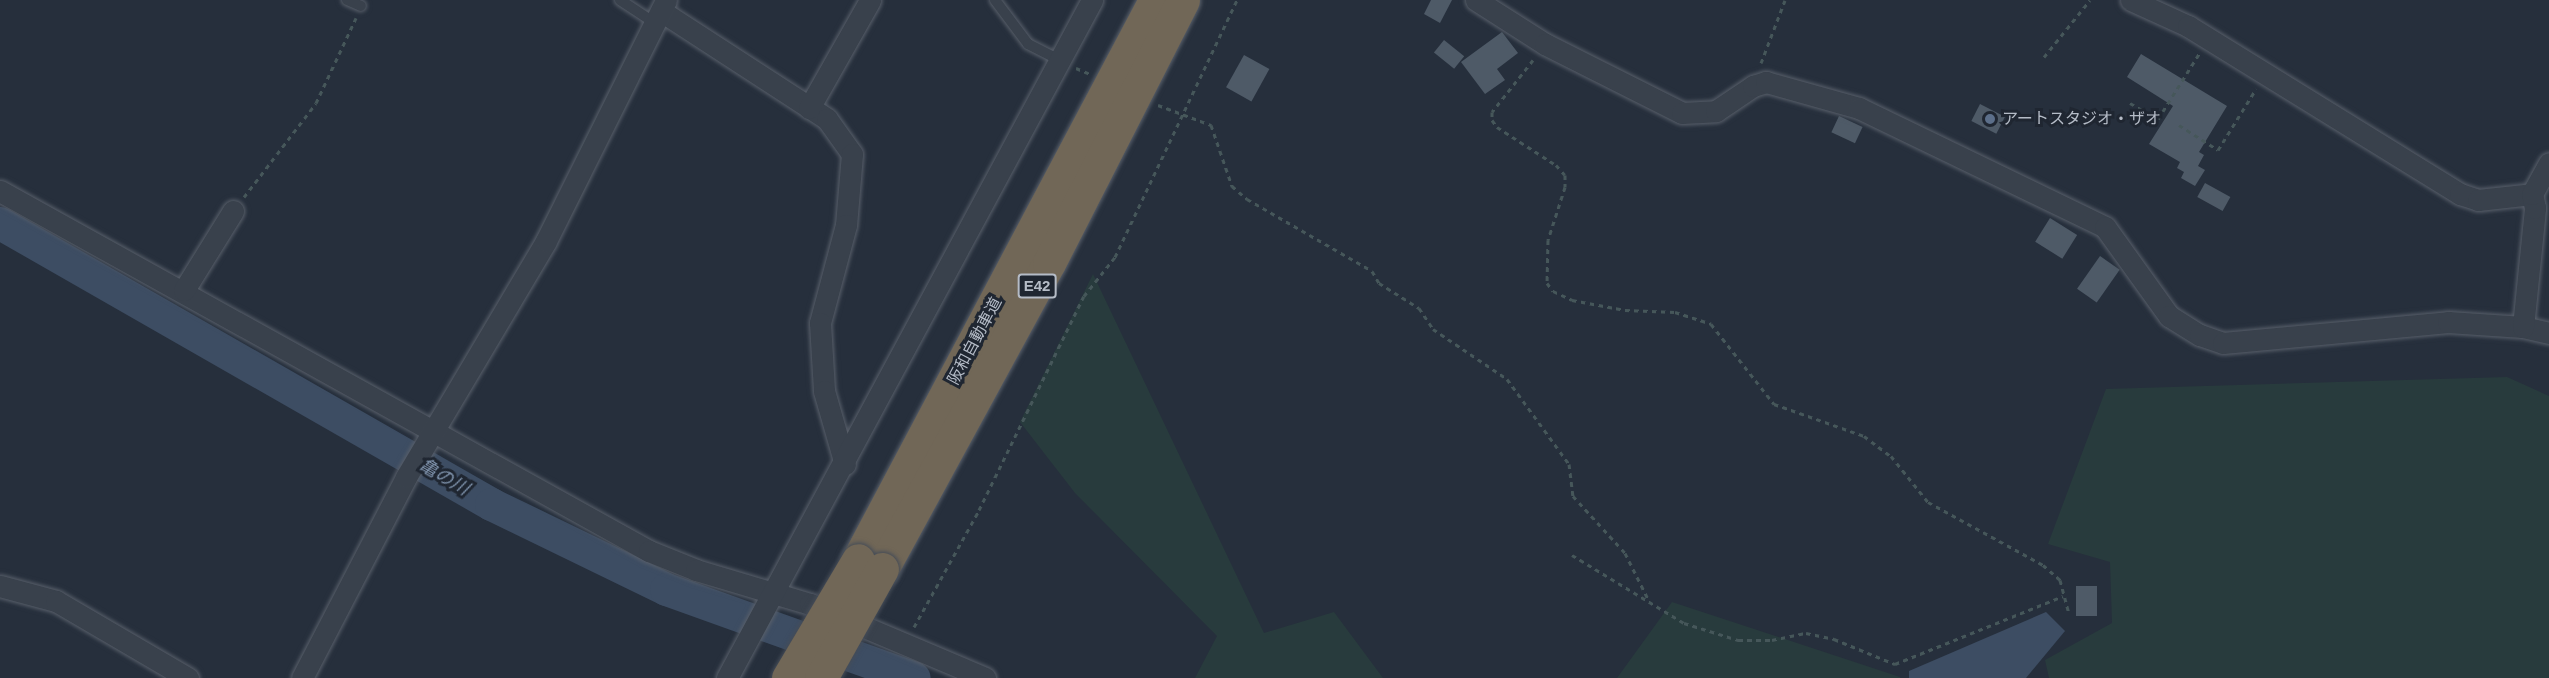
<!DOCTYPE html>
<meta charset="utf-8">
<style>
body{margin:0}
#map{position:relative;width:2549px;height:678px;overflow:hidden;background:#262f3c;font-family:Helvetica,"Noto Sans JP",sans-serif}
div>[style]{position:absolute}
.green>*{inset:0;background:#283b3d}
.water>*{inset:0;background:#3d4d63}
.river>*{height:33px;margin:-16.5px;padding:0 16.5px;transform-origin:16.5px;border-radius:16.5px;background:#3d4d63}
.building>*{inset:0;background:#4e5a67;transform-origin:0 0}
.path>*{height:3px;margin-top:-1.5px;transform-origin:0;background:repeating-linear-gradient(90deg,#46575a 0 4.5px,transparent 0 9px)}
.roads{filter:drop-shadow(0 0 2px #585f6a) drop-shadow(0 0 2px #585f6a)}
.service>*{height:10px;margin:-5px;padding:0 5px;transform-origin:5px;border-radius:5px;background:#39414c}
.minor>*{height:21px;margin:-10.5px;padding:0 10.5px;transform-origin:10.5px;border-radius:10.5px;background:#39414c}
.motorway>*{height:33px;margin:-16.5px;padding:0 16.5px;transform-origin:16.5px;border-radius:16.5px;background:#716757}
.bridges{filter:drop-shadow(0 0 2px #454c57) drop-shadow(0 0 2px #454c57)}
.motorway-bridge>*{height:33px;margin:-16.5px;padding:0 16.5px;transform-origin:16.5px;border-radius:16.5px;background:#716757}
.dots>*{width:16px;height:16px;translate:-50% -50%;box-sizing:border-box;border:3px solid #1f2631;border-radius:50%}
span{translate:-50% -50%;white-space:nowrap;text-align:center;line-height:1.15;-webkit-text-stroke:6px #1f2631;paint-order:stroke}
.shield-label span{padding:2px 4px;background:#1f2631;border:2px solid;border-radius:4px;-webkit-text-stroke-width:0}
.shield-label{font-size:15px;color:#b5bcc7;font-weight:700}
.poi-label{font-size:16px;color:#b5bcc7}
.left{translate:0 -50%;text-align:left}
.street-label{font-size:16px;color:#b5bcc7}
.water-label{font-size:18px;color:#7f93ac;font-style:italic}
</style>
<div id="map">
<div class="green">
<div style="clip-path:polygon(1093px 274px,1264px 633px,1334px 612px,1383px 678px,1195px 678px,1217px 636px,1075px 493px,1020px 422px)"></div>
<div style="clip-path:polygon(2507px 377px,2549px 396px,2549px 678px,2049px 678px,2045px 660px,2112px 623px,2110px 562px,2048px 544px,2106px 389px)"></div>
<div style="clip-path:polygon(1672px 602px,1900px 677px,1900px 678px,1617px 678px)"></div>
</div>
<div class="water">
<div style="clip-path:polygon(2046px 612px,2065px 631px,2026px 678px,1909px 678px,1909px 671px)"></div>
</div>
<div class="river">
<div style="left:0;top:223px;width:566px;rotate:29.78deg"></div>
<div style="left:491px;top:504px;width:195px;rotate:25.9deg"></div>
<div style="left:666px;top:589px;width:263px;rotate:19.7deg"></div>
</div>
<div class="building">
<div style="clip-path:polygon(1431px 0,1452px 0,1440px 23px,1424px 14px)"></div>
<div style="clip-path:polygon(1502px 32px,1518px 53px,1497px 69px,1505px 80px,1485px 94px,1461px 62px)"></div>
<div style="left:1444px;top:40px;width:26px;height:16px;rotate:39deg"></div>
<div style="clip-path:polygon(2141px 54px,2227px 106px,2199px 152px,2204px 155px,2198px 166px,2205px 170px,2195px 186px,2181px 178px,2184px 172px,2177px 168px,2180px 162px,2149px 144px,2173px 106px,2127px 77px)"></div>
<div style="left:1244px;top:55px;width:29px;height:37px;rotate:29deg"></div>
<div style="left:1980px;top:104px;width:28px;height:19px;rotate:27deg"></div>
<div style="left:1839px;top:116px;width:26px;height:18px;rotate:25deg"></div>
<div style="left:2205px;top:183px;width:29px;height:16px;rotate:29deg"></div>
<div style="left:2050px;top:218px;width:32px;height:28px;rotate:32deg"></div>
<div style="left:2100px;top:256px;width:24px;height:40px;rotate:35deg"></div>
<div style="left:2076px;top:586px;width:21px;height:30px"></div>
</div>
<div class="path">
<div style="left:2044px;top:57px;width:73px;rotate:-51.1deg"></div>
<div style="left:1533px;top:60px;width:66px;rotate:128.3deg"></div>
<div style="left:1492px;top:112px;width:8px;rotate:90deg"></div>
<div style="left:1492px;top:120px;width:9px;rotate:54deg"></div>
<div style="left:1497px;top:127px;width:70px;rotate:32.8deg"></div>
<div style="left:1556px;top:165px;width:13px;rotate:48deg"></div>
<div style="left:1565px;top:175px;width:12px;rotate:90deg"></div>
<div style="left:1565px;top:187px;width:56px;rotate:107.8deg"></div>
<div style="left:1548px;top:240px;width:43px;rotate:91.3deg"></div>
<div style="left:1547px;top:283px;width:10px;rotate:53deg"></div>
<div style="left:1553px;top:291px;width:21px;rotate:25deg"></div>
<div style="left:1572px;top:300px;width:54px;rotate:10.7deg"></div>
<div style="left:1625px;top:310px;width:50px;rotate:2.3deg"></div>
<div style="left:1675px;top:312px;width:38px;rotate:18deg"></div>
<div style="left:1711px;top:324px;width:102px;rotate:51.8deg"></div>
<div style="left:1774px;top:404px;width:96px;rotate:19.6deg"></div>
<div style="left:1864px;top:436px;width:34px;rotate:37deg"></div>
<div style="left:1891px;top:456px;width:59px;rotate:51.2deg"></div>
<div style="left:1928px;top:502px;width:131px;rotate:28.7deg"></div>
<div style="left:2043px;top:565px;width:23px;rotate:41deg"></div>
<div style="left:2060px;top:580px;width:35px;rotate:75deg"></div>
<div style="left:1761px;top:63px;width:67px;rotate:-69.1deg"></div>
<div style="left:1076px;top:68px;width:15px;rotate:23deg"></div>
<div style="left:2130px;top:103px;width:32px;rotate:30deg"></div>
<div style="left:2158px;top:119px;width:77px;rotate:-57.8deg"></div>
<div style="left:1158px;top:105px;width:57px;rotate:20.7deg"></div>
<div style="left:1211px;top:125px;width:65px;rotate:71deg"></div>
<div style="left:1232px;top:186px;width:20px;rotate:41deg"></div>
<div style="left:1247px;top:199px;width:144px;rotate:29.9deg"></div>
<div style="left:1372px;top:271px;width:14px;rotate:60deg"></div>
<div style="left:1379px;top:283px;width:47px;rotate:32deg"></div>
<div style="left:1419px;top:308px;width:25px;rotate:56deg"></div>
<div style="left:1433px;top:329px;width:89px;rotate:34deg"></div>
<div style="left:1507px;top:379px;width:105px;rotate:53.9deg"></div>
<div style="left:1569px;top:464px;width:32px;rotate:83deg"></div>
<div style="left:1573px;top:496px;width:77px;rotate:47.6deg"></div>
<div style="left:1625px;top:553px;width:54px;rotate:63.4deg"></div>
<div style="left:2179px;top:125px;width:46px;rotate:32.7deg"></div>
<div style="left:2218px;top:150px;width:72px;rotate:-58.1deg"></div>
<div style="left:244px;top:197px;width:118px;rotate:-52.5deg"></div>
<div style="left:316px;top:103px;width:94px;rotate:-64.8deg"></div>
<div style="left:1572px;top:555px;width:131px;rotate:31.3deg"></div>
<div style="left:1684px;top:623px;width:57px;rotate:17.5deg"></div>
<div style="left:1738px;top:640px;width:34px"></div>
<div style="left:1772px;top:640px;width:35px;rotate:-12deg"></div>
<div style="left:1806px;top:633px;width:29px;rotate:12deg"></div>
<div style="left:1834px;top:639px;width:66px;rotate:22.3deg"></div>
<div style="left:1895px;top:664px;width:181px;rotate:-22deg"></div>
<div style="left:914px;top:627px;width:134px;rotate:-60.9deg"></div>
<div style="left:979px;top:510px;width:238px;rotate:-63.9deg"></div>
<div style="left:1084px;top:296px;width:50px;rotate:-51.5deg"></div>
<div style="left:1115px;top:257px;width:284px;rotate:-64.6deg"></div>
</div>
<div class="roads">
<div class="service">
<div style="left:347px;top:0;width:15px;rotate:23deg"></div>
<div style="left:620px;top:0;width:42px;rotate:33.3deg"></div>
<div style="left:995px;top:0;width:55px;rotate:53.1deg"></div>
<div style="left:1028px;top:44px;width:37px;rotate:27deg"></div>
</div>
<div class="minor">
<div style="left:1476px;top:0;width:82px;rotate:32.5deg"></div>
<div style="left:1545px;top:44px;width:153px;rotate:26.7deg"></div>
<div style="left:1682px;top:113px;width:34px;rotate:-3deg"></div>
<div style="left:1716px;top:111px;width:45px;rotate:-34deg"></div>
<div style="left:1753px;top:86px;width:14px;rotate:-17deg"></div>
<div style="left:1766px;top:82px;width:97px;rotate:15.6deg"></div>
<div style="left:1859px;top:108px;width:273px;rotate:25.8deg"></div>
<div style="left:2105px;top:227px;width:110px;rotate:54.3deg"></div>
<div style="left:2169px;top:316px;width:36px;rotate:32deg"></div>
<div style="left:2200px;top:335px;width:24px;rotate:19deg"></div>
<div style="left:2223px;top:343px;width:226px;rotate:-5.3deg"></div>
<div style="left:2448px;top:322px;width:75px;rotate:3.8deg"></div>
<div style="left:2523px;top:327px;width:27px;rotate:13deg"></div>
<div style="left:2131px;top:0;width:63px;rotate:24.5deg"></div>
<div style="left:2188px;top:26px;width:320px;rotate:31.7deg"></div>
<div style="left:2460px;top:194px;width:19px;rotate:18deg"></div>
<div style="left:2478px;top:200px;width:54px;rotate:-6.3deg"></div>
<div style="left:661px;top:11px;width:198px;rotate:33deg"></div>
<div style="left:827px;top:119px;width:43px;rotate:54.5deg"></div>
<div style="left:852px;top:154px;width:71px;rotate:94.8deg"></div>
<div style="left:846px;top:225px;width:101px;rotate:104.9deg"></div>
<div style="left:820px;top:323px;width:68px;rotate:86.6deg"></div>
<div style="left:824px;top:391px;width:76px;rotate:74deg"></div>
<div style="left:809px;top:108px;width:124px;rotate:-60.5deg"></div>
<div style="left:0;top:191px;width:742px;rotate:29.02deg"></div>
<div style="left:649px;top:551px;width:51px;rotate:22deg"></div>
<div style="left:696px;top:570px;width:119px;rotate:16.6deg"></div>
<div style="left:810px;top:604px;width:190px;rotate:22.9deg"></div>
<div style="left:184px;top:290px;width:93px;rotate:-58.2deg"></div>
<div style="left:2523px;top:327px;width:120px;rotate:-84.2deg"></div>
<div style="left:2535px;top:208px;width:14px;rotate:-102deg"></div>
<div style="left:2532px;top:194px;width:35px;rotate:-61deg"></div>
<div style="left:0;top:586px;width:58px;rotate:15deg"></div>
<div style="left:56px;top:601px;width:153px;rotate:30.3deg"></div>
<div style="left:302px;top:678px;width:226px;rotate:-62.6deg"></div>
<div style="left:406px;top:477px;width:274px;rotate:-59.3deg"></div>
<div style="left:546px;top:241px;width:269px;rotate:-63.5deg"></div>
<div style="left:727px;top:678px;width:770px;rotate:-61.7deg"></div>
</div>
<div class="motorway">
<div style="left:858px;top:560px;width:634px;rotate:-62.06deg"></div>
<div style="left:882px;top:569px;width:349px;rotate:-61.4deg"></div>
<div style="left:1049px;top:263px;width:295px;rotate:-63deg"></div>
</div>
</div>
<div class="bridges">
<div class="motorway-bridge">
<div style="left:788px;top:678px;width:137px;rotate:-59.3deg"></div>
<div style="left:821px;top:678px;width:125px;rotate:-60.8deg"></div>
</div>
</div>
<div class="dots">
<div style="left:1990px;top:119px;background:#5c6f8a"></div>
</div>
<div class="shield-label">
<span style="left:1037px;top:286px">E42</span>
</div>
<div class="poi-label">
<span class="left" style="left:2002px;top:119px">アートスタジオ・ザオ</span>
</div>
<div class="street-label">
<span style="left:975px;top:341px;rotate:-62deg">阪和自動車道</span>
</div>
<div class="water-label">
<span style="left:444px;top:477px;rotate:30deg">亀の川</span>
</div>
</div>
